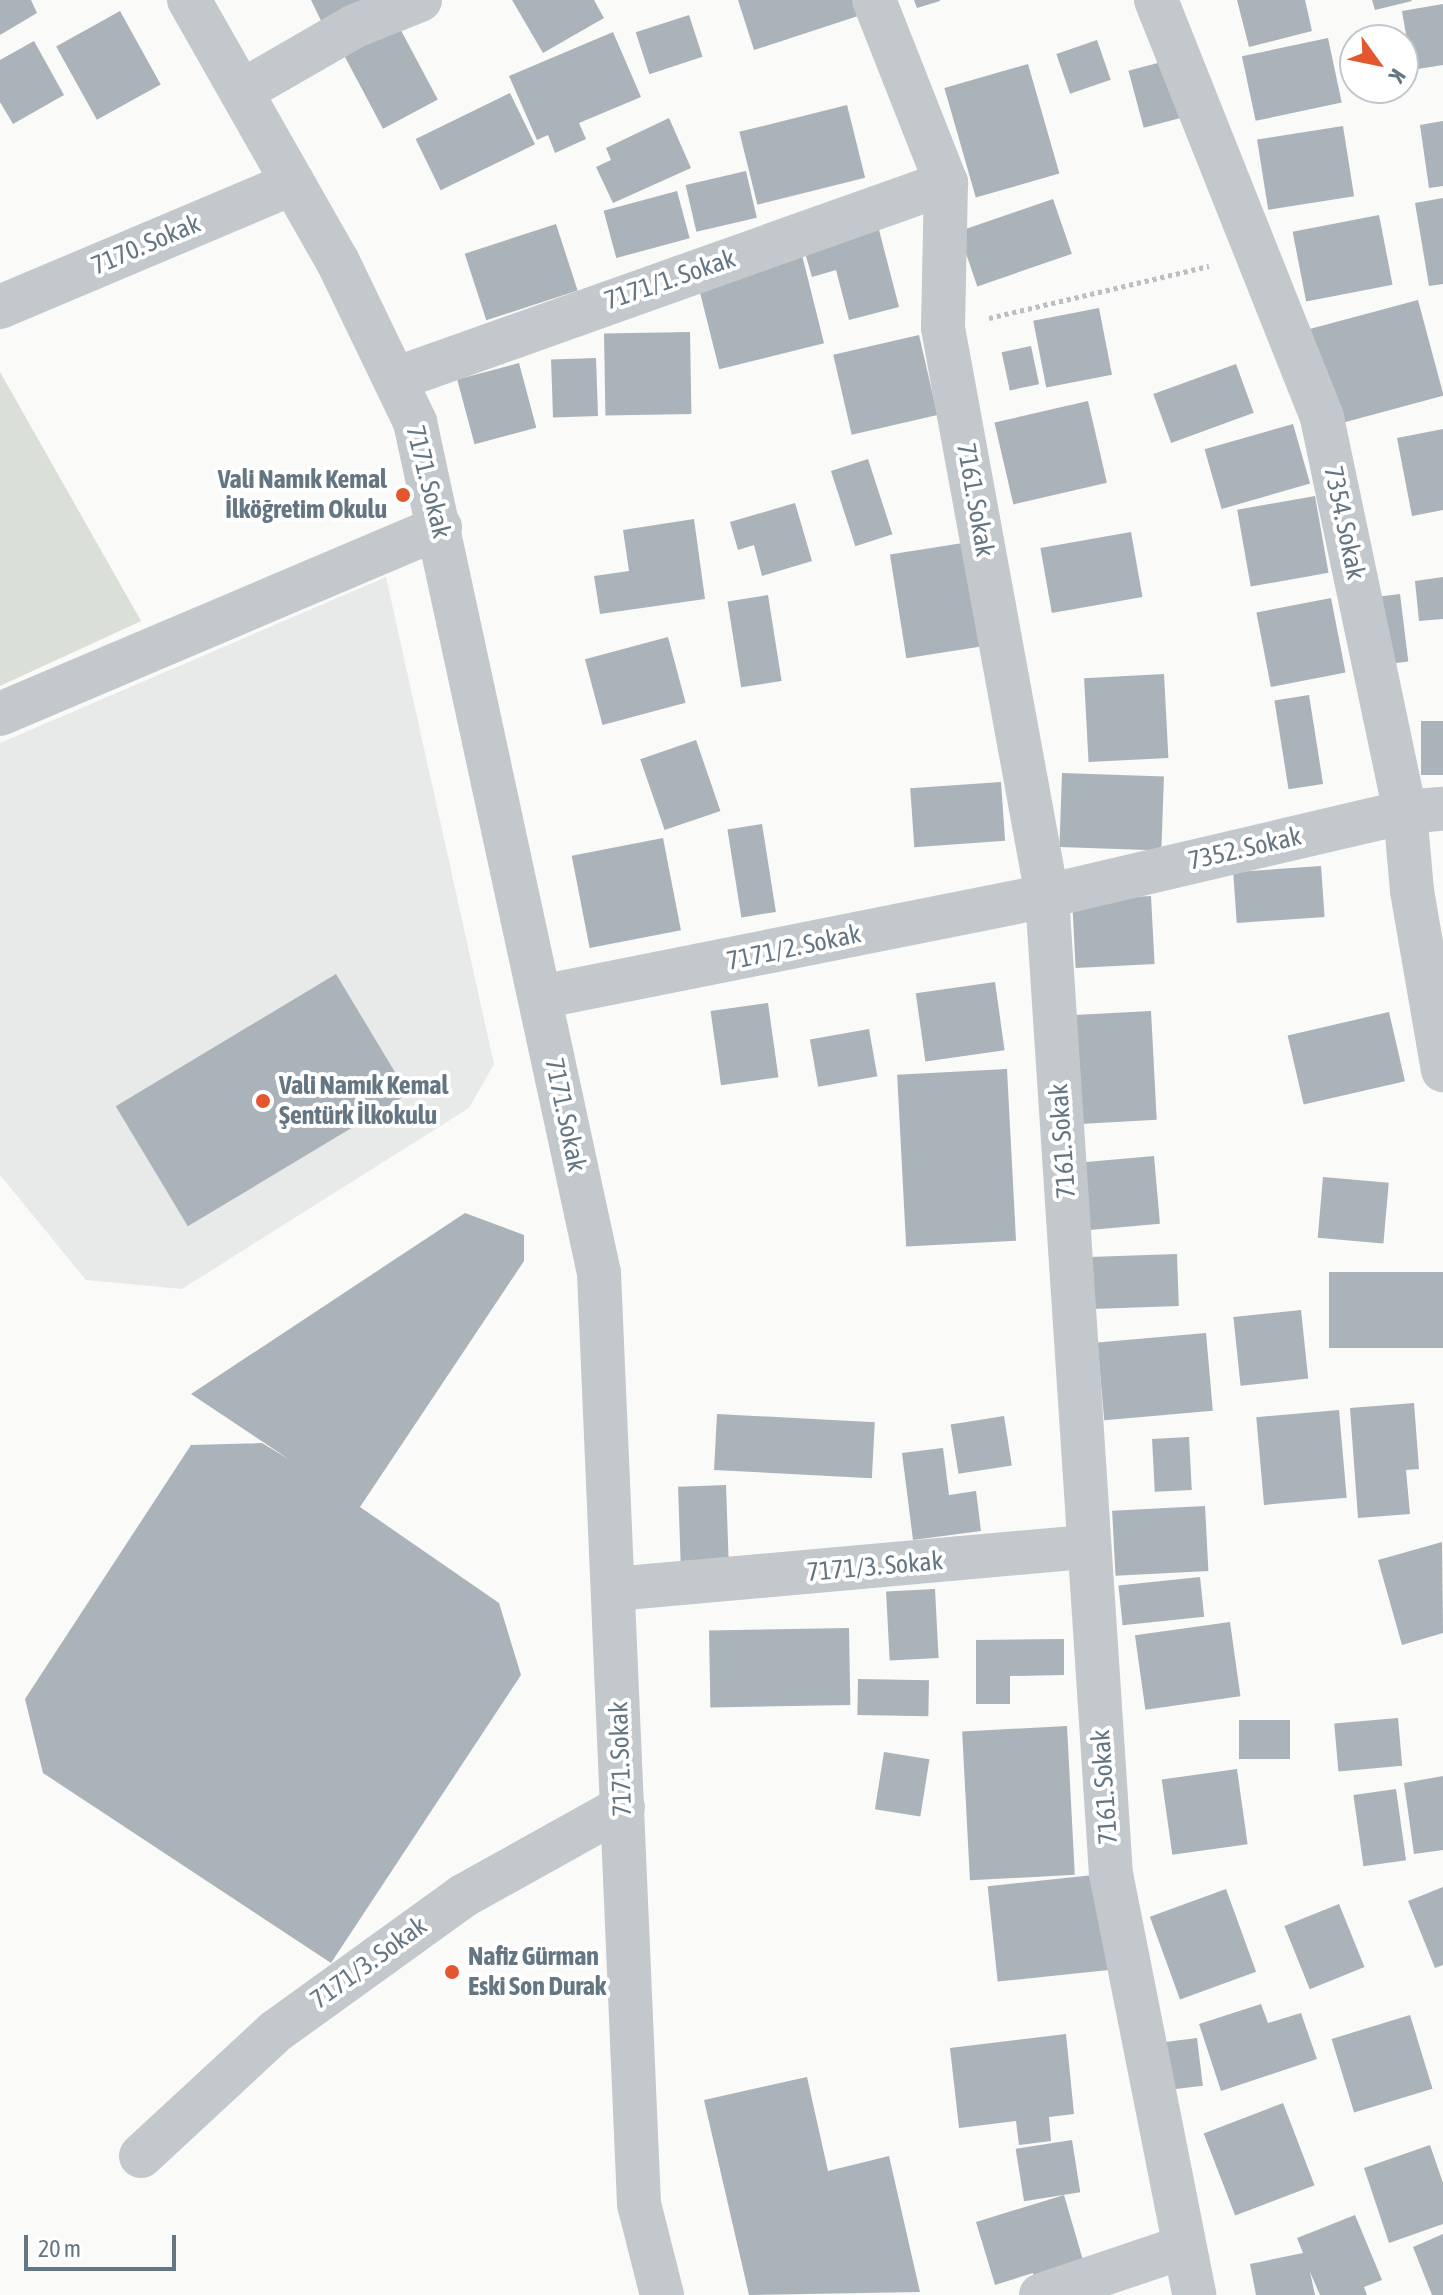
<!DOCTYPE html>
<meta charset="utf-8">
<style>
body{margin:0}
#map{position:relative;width:1443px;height:2295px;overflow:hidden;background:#fafaf8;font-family:"Asap Condensed",sans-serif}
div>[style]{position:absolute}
.built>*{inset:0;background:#e8e9e9}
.green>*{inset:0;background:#dadfd7}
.building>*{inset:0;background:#aab3b9;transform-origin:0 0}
.path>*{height:5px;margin-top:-2.5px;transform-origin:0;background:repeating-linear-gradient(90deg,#bbbfc2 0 4px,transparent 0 8px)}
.minor>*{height:44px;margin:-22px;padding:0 22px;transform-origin:22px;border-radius:22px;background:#c3c8cc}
.dots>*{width:22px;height:22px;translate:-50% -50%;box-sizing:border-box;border:4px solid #fff;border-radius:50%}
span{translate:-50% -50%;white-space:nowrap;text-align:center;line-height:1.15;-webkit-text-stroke:8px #fff;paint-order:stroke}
.street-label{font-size:26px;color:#657683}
.poi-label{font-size:26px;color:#657683;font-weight:700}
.right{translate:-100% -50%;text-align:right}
.left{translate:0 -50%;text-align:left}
.north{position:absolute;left:1339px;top:24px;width:80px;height:80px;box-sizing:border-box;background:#fff;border:2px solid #c1c8cd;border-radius:50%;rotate:123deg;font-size:22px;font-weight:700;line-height:32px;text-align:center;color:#657683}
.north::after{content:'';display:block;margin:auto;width:28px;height:36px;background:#e4572e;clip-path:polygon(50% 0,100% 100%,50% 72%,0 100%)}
.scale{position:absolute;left:24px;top:2235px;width:152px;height:36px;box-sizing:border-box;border:4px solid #657683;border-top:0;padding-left:10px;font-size:24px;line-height:28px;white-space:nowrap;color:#657683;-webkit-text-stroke:6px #fff;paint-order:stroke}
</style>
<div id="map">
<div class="built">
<div style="clip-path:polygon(386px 577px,494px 1064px,469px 1108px,182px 1289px,86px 1280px,0 1175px,0 743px)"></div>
</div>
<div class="green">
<div style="clip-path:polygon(0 372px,141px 621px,0 686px)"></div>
</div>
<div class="building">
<div style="clip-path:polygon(0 0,31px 0,37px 13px,0 35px)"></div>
<div style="clip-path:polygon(311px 0,386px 0,325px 29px)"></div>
<div style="clip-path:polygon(512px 0,594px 0,604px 18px,543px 53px)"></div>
<div style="clip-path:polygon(738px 0,856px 0,861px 15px,754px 50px)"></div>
<div style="clip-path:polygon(914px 0,940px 0,940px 1px,917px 8px)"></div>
<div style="clip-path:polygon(1237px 0,1305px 0,1312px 31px,1249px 47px)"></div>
<div style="clip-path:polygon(1372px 0,1411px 0,1412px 1px,1375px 10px)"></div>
<div style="clip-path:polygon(1443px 4px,1443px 65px,1412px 70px,1402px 11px)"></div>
<div style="left:120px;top:11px;width:84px;height:73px;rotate:61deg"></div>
<div style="left:689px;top:15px;width:44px;height:56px;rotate:72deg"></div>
<div style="left:396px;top:21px;width:89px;height:62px;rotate:62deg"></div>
<div style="clip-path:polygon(613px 32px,641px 97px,579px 123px,586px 139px,555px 153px,548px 135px,537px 140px,509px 76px)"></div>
<div style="left:1328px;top:38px;width:66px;height:88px;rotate:78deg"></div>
<div style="left:1097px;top:40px;width:42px;height:43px;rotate:71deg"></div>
<div style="clip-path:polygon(34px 41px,64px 95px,13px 124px,0 102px,0 60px)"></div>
<div style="left:1169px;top:60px;width:59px;height:42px;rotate:75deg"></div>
<div style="left:1028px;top:64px;width:114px;height:87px;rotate:74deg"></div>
<div style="left:510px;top:93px;width:57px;height:105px;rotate:64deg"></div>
<div style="left:847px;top:105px;width:75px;height:111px;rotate:76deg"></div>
<div style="clip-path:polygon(669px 118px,691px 168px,613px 203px,596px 167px,611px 160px,606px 148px)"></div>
<div style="clip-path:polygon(1443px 121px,1443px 186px,1429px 188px,1420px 125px)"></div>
<div style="left:1343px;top:126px;width:71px;height:87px;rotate:81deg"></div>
<div style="left:746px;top:171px;width:48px;height:62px;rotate:77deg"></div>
<div style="left:677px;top:191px;width:49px;height:76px;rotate:75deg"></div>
<div style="clip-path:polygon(1443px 198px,1443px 284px,1429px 286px,1415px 203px)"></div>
<div style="left:1053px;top:199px;width:58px;height:100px;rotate:71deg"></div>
<div style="left:1379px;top:215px;width:71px;height:88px;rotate:79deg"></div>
<div style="left:556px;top:224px;width:70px;height:96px;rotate:72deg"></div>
<div style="clip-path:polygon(878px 226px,899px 307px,849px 320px,836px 270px,812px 277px,803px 246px)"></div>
<div style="left:801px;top:251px;width:95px;height:108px;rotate:76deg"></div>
<div style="left:1418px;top:300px;width:99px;height:114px;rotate:75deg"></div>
<div style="left:1099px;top:308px;width:68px;height:67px;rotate:79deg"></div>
<div style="left:690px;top:332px;width:82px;height:86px;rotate:89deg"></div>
<div style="left:919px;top:335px;width:82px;height:88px;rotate:77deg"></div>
<div style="left:1031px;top:346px;width:39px;height:30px;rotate:78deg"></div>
<div style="left:596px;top:358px;width:58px;height:45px;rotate:88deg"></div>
<div style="left:519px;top:363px;width:67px;height:64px;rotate:75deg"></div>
<div style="left:1236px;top:364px;width:52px;height:88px;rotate:70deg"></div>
<div style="left:1088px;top:401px;width:84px;height:96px;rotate:77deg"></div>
<div style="left:1293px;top:424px;width:62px;height:92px;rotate:74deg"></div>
<div style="clip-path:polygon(1443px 429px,1443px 510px,1412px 516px,1397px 438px)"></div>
<div style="left:868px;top:459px;width:79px;height:39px;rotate:72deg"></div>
<div style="left:1315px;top:496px;width:78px;height:79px;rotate:80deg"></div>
<div style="clip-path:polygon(795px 503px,812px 561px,762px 576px,754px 545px,738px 550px,730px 522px)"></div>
<div style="clip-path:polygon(694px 519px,705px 599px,600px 614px,594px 576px,629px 571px,623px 530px)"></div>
<div style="left:1131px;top:532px;width:66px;height:92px;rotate:80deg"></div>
<div style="left:963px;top:543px;width:105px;height:74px;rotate:81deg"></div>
<div style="clip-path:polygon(1443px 577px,1443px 619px,1419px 621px,1415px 581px)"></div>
<div style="left:1400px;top:594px;width:68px;height:32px;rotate:83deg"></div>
<div style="left:768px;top:595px;width:87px;height:41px;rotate:81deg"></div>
<div style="left:1331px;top:598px;width:76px;height:76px;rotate:79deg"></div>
<div style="left:668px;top:637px;width:68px;height:86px;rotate:75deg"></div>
<div style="left:1164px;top:674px;width:84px;height:80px;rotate:87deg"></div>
<div style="left:1309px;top:695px;width:90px;height:35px;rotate:81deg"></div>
<div style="left:1443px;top:721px;width:54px;height:22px;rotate:90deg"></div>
<div style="left:696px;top:740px;width:75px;height:59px;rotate:71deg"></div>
<div style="left:1062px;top:773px;width:102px;height:74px;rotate:2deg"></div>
<div style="left:1001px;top:782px;width:59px;height:91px;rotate:86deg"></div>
<div style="left:762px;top:824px;width:89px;height:35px;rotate:81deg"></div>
<div style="left:663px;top:838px;width:94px;height:93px;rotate:79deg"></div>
<div style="left:1321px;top:866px;width:51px;height:88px;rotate:86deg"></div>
<div style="left:1151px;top:896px;width:68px;height:79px;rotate:87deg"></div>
<div style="left:336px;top:974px;width:140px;height:257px;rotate:59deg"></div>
<div style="left:995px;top:982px;width:69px;height:80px;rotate:82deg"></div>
<div style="left:768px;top:1003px;width:75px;height:58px;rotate:82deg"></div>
<div style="left:1151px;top:1011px;width:109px;height:77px;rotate:87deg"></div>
<div style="left:1389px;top:1012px;width:71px;height:104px;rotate:77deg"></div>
<div style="left:869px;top:1029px;width:48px;height:60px;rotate:80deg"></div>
<div style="left:1007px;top:1069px;width:172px;height:110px;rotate:87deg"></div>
<div style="left:1154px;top:1156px;width:68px;height:79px;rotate:85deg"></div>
<div style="left:1323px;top:1177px;width:66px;height:61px;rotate:5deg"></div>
<div style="clip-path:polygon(465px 1213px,524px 1235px,524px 1261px,360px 1507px,499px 1603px,521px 1675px,331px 1963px,43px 1773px,25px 1699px,191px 1445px,262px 1443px,290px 1460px,191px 1394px)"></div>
<div style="left:1177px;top:1254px;width:52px;height:95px;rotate:88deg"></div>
<div style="left:1443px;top:1272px;width:76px;height:114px;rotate:90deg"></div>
<div style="left:1301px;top:1310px;width:69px;height:68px;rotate:84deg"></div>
<div style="left:1206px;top:1333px;width:78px;height:109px;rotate:85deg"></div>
<div style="clip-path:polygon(1414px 1403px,1419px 1469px,1406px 1470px,1410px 1514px,1358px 1518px,1350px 1408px)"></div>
<div style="left:1339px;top:1410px;width:88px;height:83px;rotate:85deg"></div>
<div style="left:717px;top:1414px;width:158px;height:56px;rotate:3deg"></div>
<div style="left:1004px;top:1416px;width:50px;height:54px;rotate:81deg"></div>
<div style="left:1189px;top:1437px;width:53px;height:37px;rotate:87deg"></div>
<div style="clip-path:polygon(943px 1448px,949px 1495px,976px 1491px,981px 1531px,913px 1540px,902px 1453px)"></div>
<div style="left:726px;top:1485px;width:80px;height:48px;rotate:88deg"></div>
<div style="left:1205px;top:1506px;width:65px;height:93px;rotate:87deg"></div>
<div style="clip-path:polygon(1442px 1542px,1443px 1633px,1402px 1645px,1378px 1560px)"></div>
<div style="left:1200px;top:1577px;width:40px;height:82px;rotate:84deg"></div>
<div style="left:935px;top:1589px;width:69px;height:49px;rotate:87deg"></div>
<div style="left:1230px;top:1622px;width:75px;height:96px;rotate:82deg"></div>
<div style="left:849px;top:1628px;width:77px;height:140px;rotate:89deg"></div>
<div style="clip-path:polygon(1064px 1639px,1064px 1675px,1010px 1676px,1010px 1704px,976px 1704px,976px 1640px)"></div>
<div style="left:858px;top:1679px;width:71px;height:36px;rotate:1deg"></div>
<div style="left:1398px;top:1718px;width:48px;height:64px;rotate:85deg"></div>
<div style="left:1290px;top:1720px;width:39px;height:51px;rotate:90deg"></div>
<div style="left:1067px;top:1726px;width:149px;height:105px;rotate:87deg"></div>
<div style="left:884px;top:1752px;width:46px;height:58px;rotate:9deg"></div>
<div style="left:1237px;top:1769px;width:76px;height:76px;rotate:82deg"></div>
<div style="clip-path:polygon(1443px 1776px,1443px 1850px,1414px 1854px,1404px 1783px)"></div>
<div style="left:1396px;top:1789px;width:72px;height:43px;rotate:82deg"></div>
<div style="left:1103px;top:1874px;width:96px;height:116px;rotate:84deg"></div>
<div style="clip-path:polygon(1443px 1887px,1443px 1965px,1435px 1968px,1408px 1901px)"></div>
<div style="left:1226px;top:1889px;width:88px;height:81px;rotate:70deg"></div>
<div style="left:1339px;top:1904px;width:68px;height:59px;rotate:68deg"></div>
<div style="clip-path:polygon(1261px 2004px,1268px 2023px,1301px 2013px,1317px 2059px,1221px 2091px,1199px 2024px)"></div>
<div style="left:1410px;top:2015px;width:77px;height:82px;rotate:73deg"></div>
<div style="clip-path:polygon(1066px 2034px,1074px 2114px,1049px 2117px,1051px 2141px,1019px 2145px,1016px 2121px,959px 2128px,950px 2048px)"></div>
<div style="left:1197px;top:2038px;width:48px;height:34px;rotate:83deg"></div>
<div style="clip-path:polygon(807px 2077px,828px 2171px,889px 2156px,920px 2292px,749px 2295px,704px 2100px)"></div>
<div style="left:1283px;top:2103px;width:88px;height:85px;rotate:69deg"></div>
<div style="left:1072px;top:2140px;width:53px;height:57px;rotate:81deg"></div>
<div style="clip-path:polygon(1430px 2145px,1443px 2183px,1443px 2224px,1389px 2243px,1364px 2168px)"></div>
<div style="clip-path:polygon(1064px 2195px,1087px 2274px,1038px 2289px,1033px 2273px,995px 2285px,976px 2222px)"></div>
<div style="clip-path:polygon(1355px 2215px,1382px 2280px,1364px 2287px,1367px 2295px,1320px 2295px,1310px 2272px,1315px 2295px,1256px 2295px,1250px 2264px,1303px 2253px,1297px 2238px)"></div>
<div style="clip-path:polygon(1443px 2234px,1443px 2295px,1432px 2295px,1413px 2247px)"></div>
</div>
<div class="path">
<div style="left:989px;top:318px;width:226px;rotate:-13.3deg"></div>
</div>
<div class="minor">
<div style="left:189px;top:0;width:301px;rotate:60.4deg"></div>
<div style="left:338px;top:262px;width:178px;rotate:64.3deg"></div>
<div style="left:415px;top:422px;width:871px;rotate:77.8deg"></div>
<div style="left:599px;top:1273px;width:932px;rotate:87.54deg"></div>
<div style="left:639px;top:2204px;width:94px;rotate:75.8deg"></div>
<div style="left:874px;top:0;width:197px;rotate:68.5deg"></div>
<div style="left:946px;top:183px;width:145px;rotate:91.2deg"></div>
<div style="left:943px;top:328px;width:577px;rotate:79.62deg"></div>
<div style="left:1047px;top:896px;width:980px;rotate:86.26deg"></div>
<div style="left:1111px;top:1874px;width:429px;rotate:78.8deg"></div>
<div style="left:1156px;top:0;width:450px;rotate:68.3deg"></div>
<div style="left:1322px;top:418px;width:403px;rotate:78.1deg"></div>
<div style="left:1405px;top:812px;width:79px;rotate:84.9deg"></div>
<div style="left:1412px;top:891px;width:182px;rotate:80.2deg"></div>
<div style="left:242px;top:91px;width:130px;rotate:-29.9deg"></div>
<div style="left:355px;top:26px;width:70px;rotate:-21.8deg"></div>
<div style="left:0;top:307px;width:318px;rotate:-22.9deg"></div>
<div style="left:395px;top:379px;width:585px;rotate:-19.58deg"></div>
<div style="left:0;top:714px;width:478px;rotate:-23deg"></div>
<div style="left:540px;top:997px;width:517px;rotate:-11.27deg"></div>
<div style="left:1047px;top:896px;width:368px;rotate:-13.2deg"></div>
<div style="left:1405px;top:812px;width:38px;rotate:-5deg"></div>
<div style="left:614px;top:1589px;width:477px;rotate:-5.1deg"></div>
<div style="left:141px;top:2156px;width:184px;rotate:-42.8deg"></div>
<div style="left:276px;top:2031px;width:231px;rotate:-35.8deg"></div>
<div style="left:463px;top:1896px;width:183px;rotate:-29.1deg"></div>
<div style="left:1041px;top:2295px;width:151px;rotate:-18.6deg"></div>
</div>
<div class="dots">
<div style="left:403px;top:495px;background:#e4572e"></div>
<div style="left:263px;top:1101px;background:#e4572e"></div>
<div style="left:452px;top:1972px;background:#e4572e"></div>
</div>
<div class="street-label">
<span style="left:146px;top:245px;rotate:-23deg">7170. Sokak</span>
<span style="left:670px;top:280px;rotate:-19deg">7171/1. Sokak</span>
<span style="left:428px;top:482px;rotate:76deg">7171. Sokak</span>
<span style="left:975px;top:500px;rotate:80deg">7161. Sokak</span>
<span style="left:1344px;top:523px;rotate:78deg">7354. Sokak</span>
<span style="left:1245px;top:849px;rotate:-13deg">7352. Sokak</span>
<span style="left:794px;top:948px;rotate:-12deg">7171/2. Sokak</span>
<span style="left:565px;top:1115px;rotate:78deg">7171. Sokak</span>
<span style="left:1063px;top:1141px;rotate:-94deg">7161. Sokak</span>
<span style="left:875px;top:1567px;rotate:-5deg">7171/3. Sokak</span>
<span style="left:621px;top:1759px;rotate:-92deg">7171. Sokak</span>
<span style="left:1105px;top:1787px;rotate:-94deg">7161. Sokak</span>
<span style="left:369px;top:1963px;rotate:-36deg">7171/3. Sokak</span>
</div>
<div class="poi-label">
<span class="right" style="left:387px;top:495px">Vali Namık Kemal<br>İlköğretim Okulu</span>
<span class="left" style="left:279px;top:1101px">Vali Namık Kemal<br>Şentürk İlkokulu</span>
<span class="left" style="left:468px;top:1972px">Nafiz Gürman<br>Eski Son Durak</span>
</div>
<div class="north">K</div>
<div class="scale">20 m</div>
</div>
